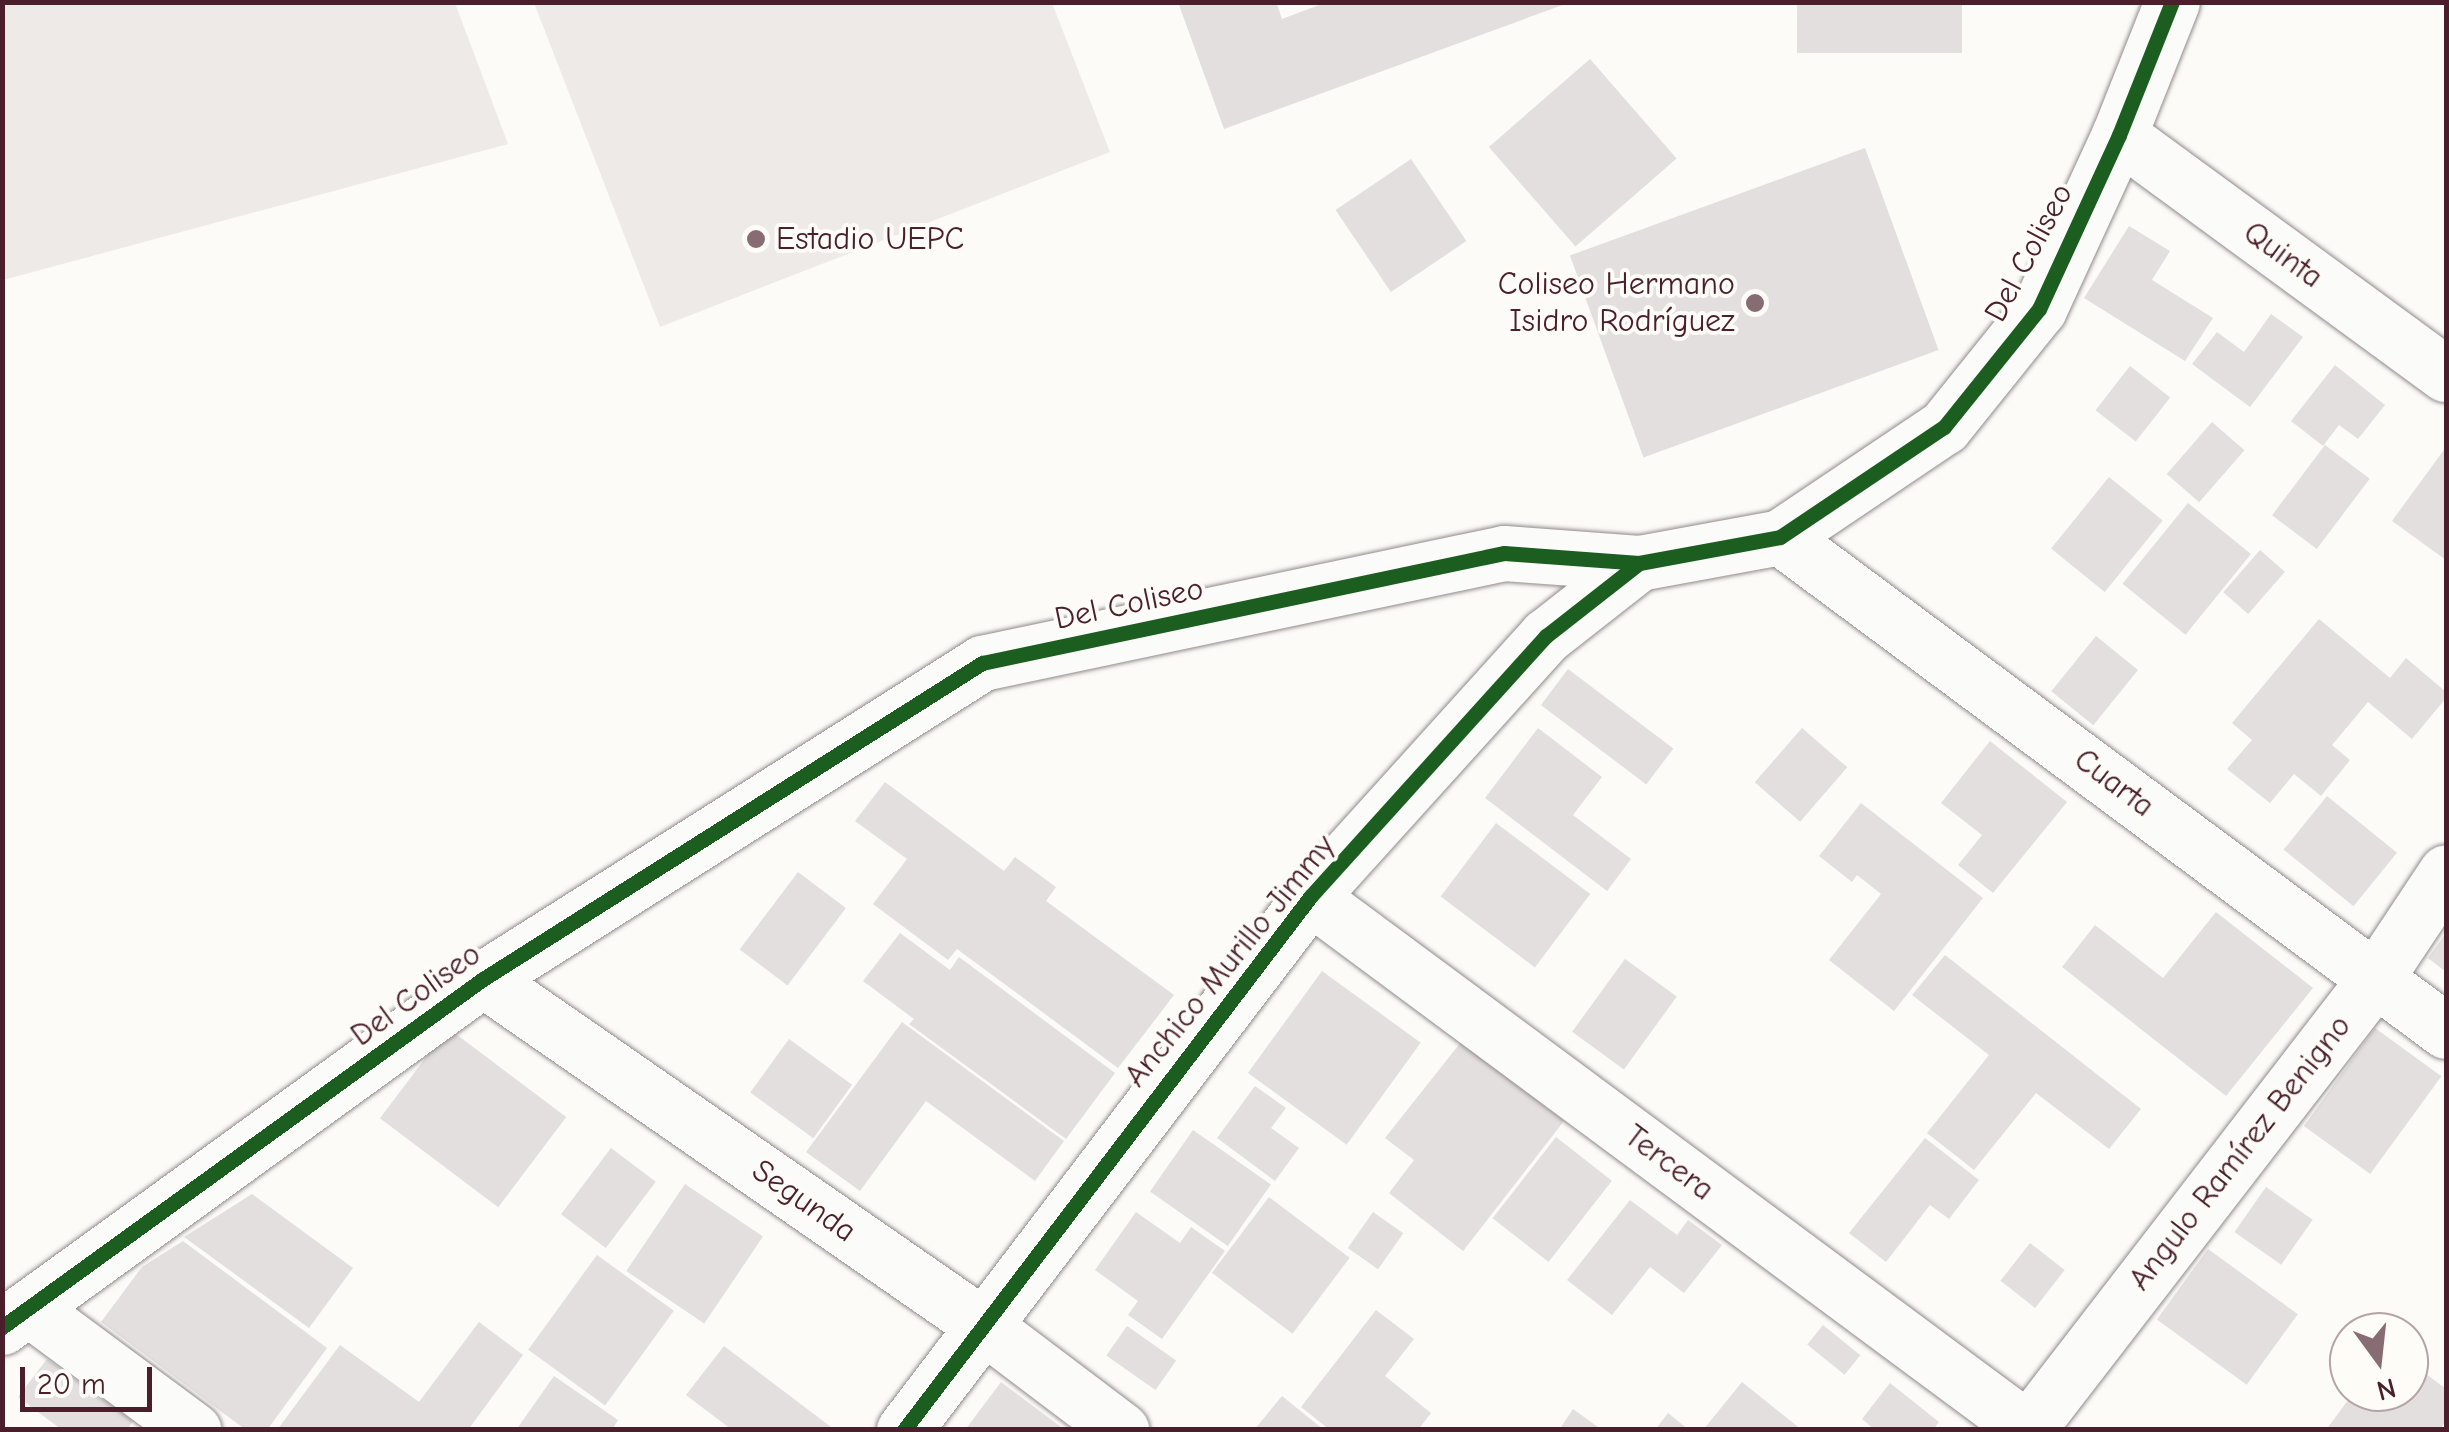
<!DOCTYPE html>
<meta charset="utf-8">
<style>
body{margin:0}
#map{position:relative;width:2449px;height:1432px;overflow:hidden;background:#fcfbf8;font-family:"Comic Neue",sans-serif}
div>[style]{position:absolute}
.green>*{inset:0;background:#eeeae8}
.building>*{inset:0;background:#e2dfde;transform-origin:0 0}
.roads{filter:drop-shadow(0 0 2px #928a8b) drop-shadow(0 0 2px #928a8b)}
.minor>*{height:55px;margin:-27.5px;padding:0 27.5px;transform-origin:27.5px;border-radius:27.5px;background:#fbfbf9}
.cycleway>*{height:15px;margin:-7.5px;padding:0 7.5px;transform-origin:7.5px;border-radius:7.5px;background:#1b5e20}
.dots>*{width:28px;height:28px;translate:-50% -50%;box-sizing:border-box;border:5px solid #fdfcf7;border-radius:50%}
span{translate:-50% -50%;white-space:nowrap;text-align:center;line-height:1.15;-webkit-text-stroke:8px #fdfcf7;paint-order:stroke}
.poi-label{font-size:32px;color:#4a1f2b}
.left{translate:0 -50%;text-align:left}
.right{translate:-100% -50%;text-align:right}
.street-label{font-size:32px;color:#4a1f2b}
.frame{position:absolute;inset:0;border:5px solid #4a1f2b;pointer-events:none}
.north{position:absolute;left:2329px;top:1312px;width:100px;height:100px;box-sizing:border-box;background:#fdfcf7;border:2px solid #b5a4a5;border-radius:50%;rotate:165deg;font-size:28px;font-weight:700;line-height:40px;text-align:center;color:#4a1f2b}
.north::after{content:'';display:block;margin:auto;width:35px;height:45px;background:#886c73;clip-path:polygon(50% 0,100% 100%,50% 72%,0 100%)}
.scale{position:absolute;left:20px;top:1367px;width:132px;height:45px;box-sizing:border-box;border:5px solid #4a1f2b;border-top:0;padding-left:12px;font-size:30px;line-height:35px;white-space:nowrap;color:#4a1f2b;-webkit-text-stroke:8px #fdfcf7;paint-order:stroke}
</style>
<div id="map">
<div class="green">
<div style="clip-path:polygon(3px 2px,455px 3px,508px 144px,3px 280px)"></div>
<div style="clip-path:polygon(534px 3px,1052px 3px,1110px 152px,660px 327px)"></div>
</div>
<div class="building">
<div style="clip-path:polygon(1178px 2px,1276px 2px,1282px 19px,1327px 2px,1568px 3px,1224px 129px)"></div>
<div style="left:1797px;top:2px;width:165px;height:51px"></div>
<div style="left:1590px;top:59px;width:132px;height:134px;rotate:49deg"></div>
<div style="left:1865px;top:148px;width:215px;height:314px;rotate:70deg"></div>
<div style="left:1411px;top:159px;width:99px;height:91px;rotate:56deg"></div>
<div style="clip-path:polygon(2129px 226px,2170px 251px,2152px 280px,2213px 318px,2185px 361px,2084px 298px)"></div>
<div style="clip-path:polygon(2271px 314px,2303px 337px,2250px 407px,2192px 364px,2217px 332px,2244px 352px)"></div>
<div style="clip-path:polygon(2335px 365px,2385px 405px,2358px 439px,2339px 425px,2323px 446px,2291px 421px)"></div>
<div style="left:2130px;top:366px;width:51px;height:56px;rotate:38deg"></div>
<div style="left:2212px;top:422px;width:43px;height:69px;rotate:41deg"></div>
<div style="left:2325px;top:445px;width:56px;height:88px;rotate:37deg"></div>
<div style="clip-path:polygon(2446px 447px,2446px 560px,2392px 521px)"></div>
<div style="left:2109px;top:477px;width:69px;height:92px;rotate:39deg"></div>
<div style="left:2188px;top:503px;width:81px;height:104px;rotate:39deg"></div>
<div style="left:2260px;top:550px;width:33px;height:56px;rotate:41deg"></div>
<div style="clip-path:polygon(2319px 619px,2390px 678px,2406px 658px,2446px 692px,2446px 698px,2412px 739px,2368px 702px,2332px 745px,2350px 760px,2321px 796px,2294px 774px,2270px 803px,2227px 769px,2252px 740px,2232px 723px)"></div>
<div style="left:2096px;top:636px;width:54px;height:71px;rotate:39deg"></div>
<div style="left:1568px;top:669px;width:132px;height:45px;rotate:37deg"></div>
<div style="clip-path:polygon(1538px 728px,1602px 777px,1573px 815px,1631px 859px,1607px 891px,1485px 798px)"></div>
<div style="left:1802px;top:728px;width:60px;height:72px;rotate:41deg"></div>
<div style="clip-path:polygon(1990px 741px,2067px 802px,1993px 893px,1958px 865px,1982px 835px,1941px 803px)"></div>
<div style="clip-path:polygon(885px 782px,1004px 871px,1015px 857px,1056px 887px,1046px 901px,1174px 995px,1118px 1068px,957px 949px,948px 960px,873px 904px,907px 859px,855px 821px)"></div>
<div style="left:2327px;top:796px;width:90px;height:69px;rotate:39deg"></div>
<div style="clip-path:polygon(1861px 803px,1983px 898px,1894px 1011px,1829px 960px,1881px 894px,1857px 875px,1852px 882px,1819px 856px)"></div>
<div style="left:1496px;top:823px;width:118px;height:92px;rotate:37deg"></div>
<div style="left:798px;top:872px;width:60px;height:97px;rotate:37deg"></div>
<div style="clip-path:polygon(2216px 912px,2313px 988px,2226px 1096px,2062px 967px,2095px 925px,2163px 978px)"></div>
<div style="clip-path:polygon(900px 933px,950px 970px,959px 957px,1115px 1073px,1066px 1139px,909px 1024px,914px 1019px,863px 981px)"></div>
<div style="clip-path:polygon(2446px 933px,2446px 972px,2428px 958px)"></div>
<div style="clip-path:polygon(1945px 955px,2141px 1109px,2109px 1149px,2036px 1093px,1974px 1170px,1927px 1133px,1989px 1055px,1912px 995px)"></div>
<div style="left:1625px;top:959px;width:64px;height:90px;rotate:36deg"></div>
<div style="left:1322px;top:971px;width:122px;height:126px;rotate:36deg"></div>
<div style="clip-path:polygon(902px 1022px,1064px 1141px,1035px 1181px,926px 1101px,860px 1191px,806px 1152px)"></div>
<div style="left:448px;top:1028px;width:148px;height:113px;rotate:37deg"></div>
<div style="left:2375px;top:1028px;width:82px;height:121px;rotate:36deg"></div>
<div style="left:789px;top:1039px;width:78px;height:66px;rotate:36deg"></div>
<div style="clip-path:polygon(1461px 1042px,1564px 1121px,1463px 1251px,1389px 1193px,1414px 1160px,1385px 1138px)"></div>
<div style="clip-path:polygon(1255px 1086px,1286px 1108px,1271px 1128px,1299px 1148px,1275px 1181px,1217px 1138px)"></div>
<div style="left:1193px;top:1130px;width:95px;height:75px;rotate:35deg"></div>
<div style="left:1556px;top:1137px;width:71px;height:103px;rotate:38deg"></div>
<div style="clip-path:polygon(1925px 1138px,1979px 1180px,1949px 1219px,1930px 1205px,1886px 1262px,1849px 1233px)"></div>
<div style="left:611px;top:1148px;width:56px;height:83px;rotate:37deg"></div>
<div style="left:685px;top:1184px;width:94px;height:105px;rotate:34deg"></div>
<div style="left:2266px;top:1187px;width:57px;height:55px;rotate:35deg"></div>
<div style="clip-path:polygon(252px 1194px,353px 1268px,309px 1328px,184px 1237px)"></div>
<div style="left:1269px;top:1197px;width:101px;height:95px;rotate:37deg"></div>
<div style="clip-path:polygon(1630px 1200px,1677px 1235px,1688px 1220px,1722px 1245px,1684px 1293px,1650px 1267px,1612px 1315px,1567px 1280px)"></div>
<div style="clip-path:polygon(1136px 1212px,1180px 1243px,1191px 1227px,1225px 1251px,1162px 1339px,1128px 1315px,1138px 1301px,1095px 1270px)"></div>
<div style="left:1373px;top:1212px;width:37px;height:44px;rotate:35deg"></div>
<div style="clip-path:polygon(183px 1241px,327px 1348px,267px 1430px,246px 1430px,101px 1322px,142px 1267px)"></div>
<div style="left:2030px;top:1243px;width:44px;height:48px;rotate:38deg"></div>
<div style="left:2208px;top:1249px;width:111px;height:87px;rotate:36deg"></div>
<div style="left:597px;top:1255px;width:95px;height:117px;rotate:36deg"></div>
<div style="clip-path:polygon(1376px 1310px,1414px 1339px,1385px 1376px,1431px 1413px,1418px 1430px,1330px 1430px,1301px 1407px)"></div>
<div style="clip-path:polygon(479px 1322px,523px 1355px,468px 1430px,277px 1430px,340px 1345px,419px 1402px)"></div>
<div style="left:1823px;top:1325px;width:48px;height:25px;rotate:39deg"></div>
<div style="left:1127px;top:1326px;width:60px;height:36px;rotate:35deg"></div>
<div style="clip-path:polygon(724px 1346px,835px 1430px,732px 1430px,686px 1395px)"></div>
<div style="clip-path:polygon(47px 1359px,133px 1421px,127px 1430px,62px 1430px,18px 1397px)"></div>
<div style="clip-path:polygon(2409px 1361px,2446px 1389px,2446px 1420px,2440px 1430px,2326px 1430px,2354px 1392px,2409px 1392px)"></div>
<div style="clip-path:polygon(554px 1376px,618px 1420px,612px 1430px,516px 1430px)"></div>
<div style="clip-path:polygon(1001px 1382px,1065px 1430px,965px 1430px)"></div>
<div style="clip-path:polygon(1742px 1382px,1802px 1430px,1703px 1430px)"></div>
<div style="clip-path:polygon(1890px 1383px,1939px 1422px,1933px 1430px,1875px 1430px,1862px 1419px)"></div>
<div style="clip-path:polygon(1282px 1396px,1324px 1430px,1254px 1430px)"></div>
<div style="clip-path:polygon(1573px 1409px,1602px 1430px,1559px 1430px)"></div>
<div style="clip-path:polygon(1668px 1413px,1689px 1430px,1655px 1430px)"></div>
</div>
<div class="roads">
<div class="minor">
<div style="left:2119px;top:135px;width:405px;rotate:36.2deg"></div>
<div style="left:1780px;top:537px;width:829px;rotate:36.57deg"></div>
<div style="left:1310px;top:897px;width:895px;rotate:36.55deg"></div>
<div style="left:483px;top:979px;width:606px;rotate:34.71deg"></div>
<div style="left:981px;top:1324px;width:176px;rotate:37.1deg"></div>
<div style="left:31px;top:1310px;width:202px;rotate:36.5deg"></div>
<div style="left:2px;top:1327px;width:594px;rotate:-35.89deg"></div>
<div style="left:483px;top:979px;width:591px;rotate:-32.34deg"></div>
<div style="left:982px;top:663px;width:533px;rotate:-11.9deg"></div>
<div style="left:1504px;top:553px;width:135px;rotate:4.2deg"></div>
<div style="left:1639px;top:563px;width:143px;rotate:-10.4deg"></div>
<div style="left:1780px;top:537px;width:197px;rotate:-33.9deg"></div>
<div style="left:1944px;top:427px;width:151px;rotate:-51.2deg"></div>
<div style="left:2039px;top:309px;width:192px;rotate:-65.3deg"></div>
<div style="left:2119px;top:135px;width:143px;rotate:-68.3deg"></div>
<div style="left:904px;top:1430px;width:670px;rotate:-52.7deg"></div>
<div style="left:1310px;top:897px;width:352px;rotate:-47.9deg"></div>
<div style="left:1546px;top:636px;width:118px;rotate:-38.1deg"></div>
<div style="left:2027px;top:1430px;width:570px;rotate:-52.35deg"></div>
<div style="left:2375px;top:979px;width:128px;rotate:-56.4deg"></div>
</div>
</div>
<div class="cycleway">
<div style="left:2px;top:1327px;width:594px;rotate:-35.89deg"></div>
<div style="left:483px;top:979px;width:591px;rotate:-32.34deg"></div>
<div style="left:982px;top:663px;width:533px;rotate:-11.9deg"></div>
<div style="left:1504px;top:553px;width:135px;rotate:4.2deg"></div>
<div style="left:1639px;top:563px;width:143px;rotate:-10.4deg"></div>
<div style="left:1780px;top:537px;width:197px;rotate:-33.9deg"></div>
<div style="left:1944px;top:427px;width:151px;rotate:-51.2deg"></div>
<div style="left:2039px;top:309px;width:192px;rotate:-65.3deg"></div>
<div style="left:2119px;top:135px;width:143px;rotate:-68.3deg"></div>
<div style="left:904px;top:1430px;width:670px;rotate:-52.7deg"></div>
<div style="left:1310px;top:897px;width:352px;rotate:-47.9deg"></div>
<div style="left:1546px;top:636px;width:118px;rotate:-38.1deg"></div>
</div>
<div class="dots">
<div style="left:756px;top:239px;background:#886c73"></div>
<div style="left:1755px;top:303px;background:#886c73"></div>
</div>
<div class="poi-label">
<span class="left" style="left:776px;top:239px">Estadio UEPC</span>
<span class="right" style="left:1735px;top:303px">Coliseo Hermano<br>Isidro Rodríguez</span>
</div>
<div class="street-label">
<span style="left:2029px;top:253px;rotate:-62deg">Del Coliseo</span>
<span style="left:2283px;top:255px;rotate:36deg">Quinta</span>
<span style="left:1129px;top:604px;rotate:-12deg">Del Coliseo</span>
<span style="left:2114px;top:783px;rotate:37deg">Cuarta</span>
<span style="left:1230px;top:961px;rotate:-51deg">Anchico Murillo Jimmy</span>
<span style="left:416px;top:995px;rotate:-36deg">Del Coliseo</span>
<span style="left:2240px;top:1153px;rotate:-52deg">Angulo Ramírez Benigno</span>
<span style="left:1669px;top:1163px;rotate:37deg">Tercera</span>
<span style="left:804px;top:1201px;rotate:35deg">Segunda</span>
</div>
<div class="frame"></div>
<div class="north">N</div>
<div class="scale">20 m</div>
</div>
